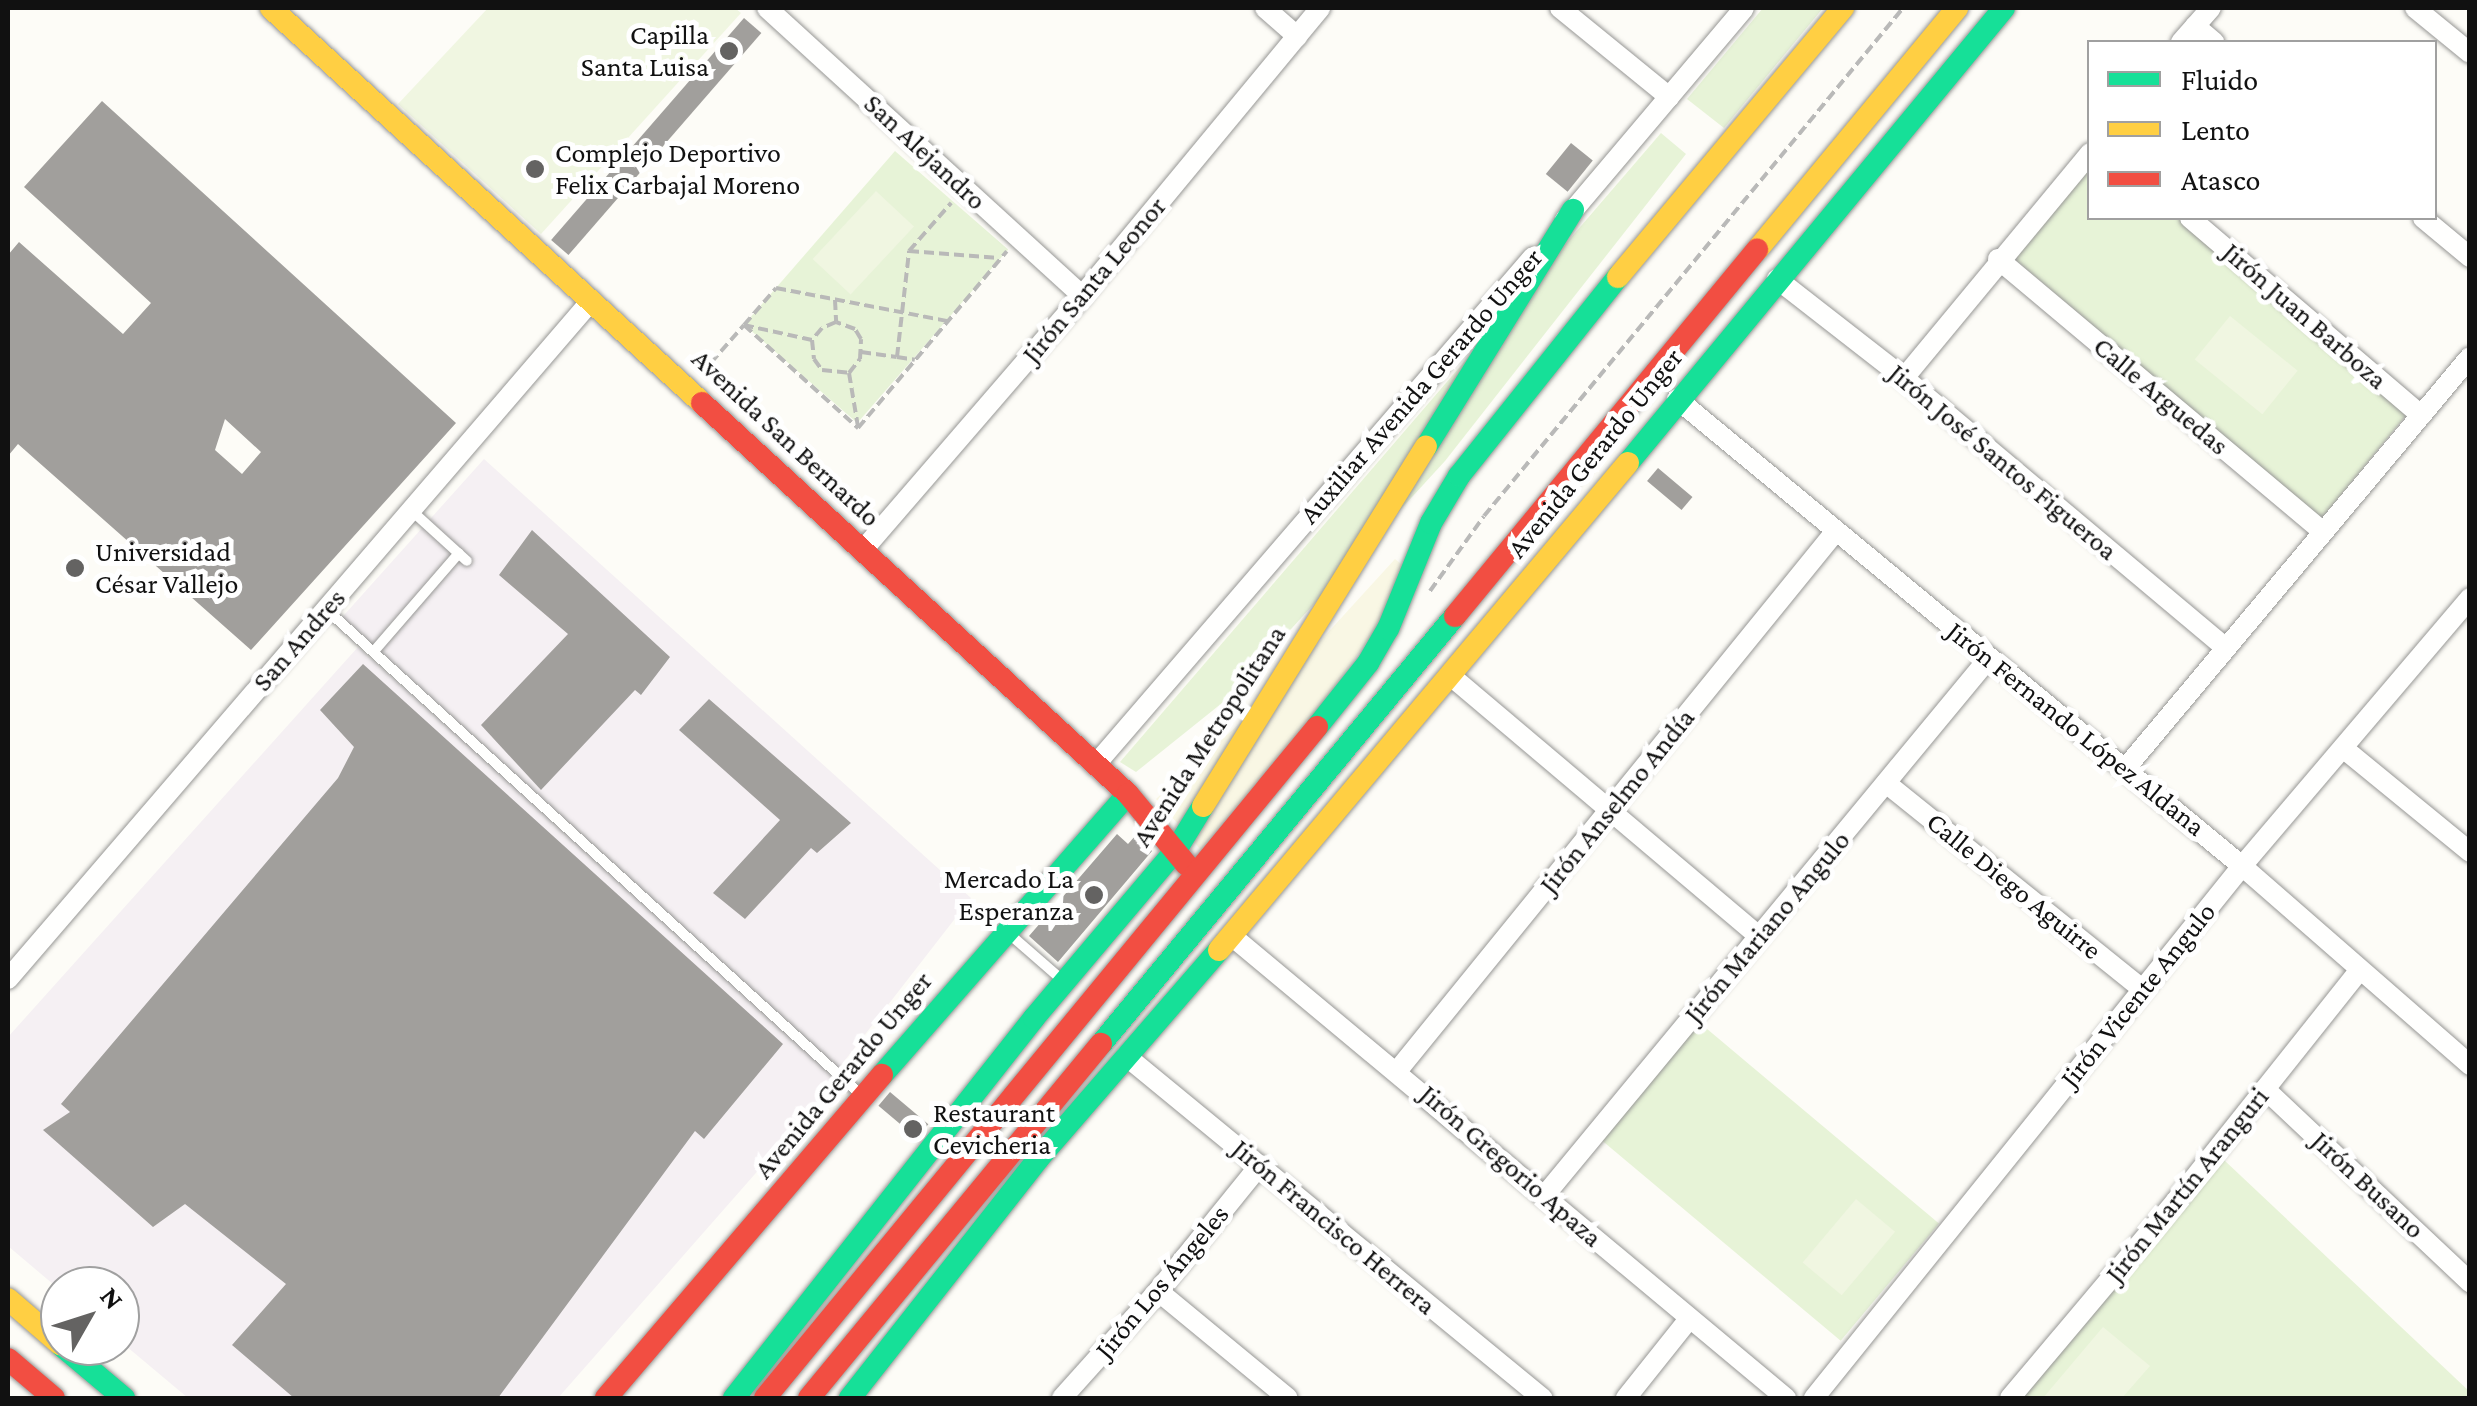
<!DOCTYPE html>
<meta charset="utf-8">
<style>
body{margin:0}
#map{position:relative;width:2477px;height:1406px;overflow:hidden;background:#fdfcf7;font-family:"Crimson Pro",serif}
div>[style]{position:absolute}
.industrial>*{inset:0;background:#f5f0f3}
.farmland>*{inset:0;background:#f9f7e4}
.green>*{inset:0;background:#e7f3d7;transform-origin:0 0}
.pitch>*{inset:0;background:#f0f6e1;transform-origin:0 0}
.building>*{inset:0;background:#a19f9c;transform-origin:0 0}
.path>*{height:4px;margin-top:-2px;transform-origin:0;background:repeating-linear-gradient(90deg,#b9b9b8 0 10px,transparent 0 15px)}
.roads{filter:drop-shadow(0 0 2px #979795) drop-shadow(0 0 2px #979795)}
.lane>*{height:10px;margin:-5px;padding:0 5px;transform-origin:5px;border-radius:5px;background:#fffffe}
.street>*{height:20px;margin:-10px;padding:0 10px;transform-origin:10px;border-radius:10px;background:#fffffe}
.fast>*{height:22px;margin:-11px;padding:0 11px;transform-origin:11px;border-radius:11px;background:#16e098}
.slow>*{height:22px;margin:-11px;padding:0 11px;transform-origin:11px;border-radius:11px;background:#ffcf43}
.jam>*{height:22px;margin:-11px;padding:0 11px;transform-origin:11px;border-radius:11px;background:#f24e42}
.dots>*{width:28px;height:28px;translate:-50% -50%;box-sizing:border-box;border:5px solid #fff;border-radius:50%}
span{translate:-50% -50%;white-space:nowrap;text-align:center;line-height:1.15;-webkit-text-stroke:10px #fff;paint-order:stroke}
.poi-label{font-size:28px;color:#111}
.right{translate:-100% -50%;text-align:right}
.left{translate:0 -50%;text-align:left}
.street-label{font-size:28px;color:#111}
.frame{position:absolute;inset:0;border:10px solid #111;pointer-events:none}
.legend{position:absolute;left:2087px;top:40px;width:350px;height:180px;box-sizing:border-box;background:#fff;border:2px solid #a0a0a0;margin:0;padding:12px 18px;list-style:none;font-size:30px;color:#111}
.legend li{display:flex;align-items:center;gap:20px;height:50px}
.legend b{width:50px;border:2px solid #a0a0a0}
.north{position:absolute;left:40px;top:1266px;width:100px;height:100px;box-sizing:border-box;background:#fff;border:2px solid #a0a0a0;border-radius:50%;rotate:51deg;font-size:28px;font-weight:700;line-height:40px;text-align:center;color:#111}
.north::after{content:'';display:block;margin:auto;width:35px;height:45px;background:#646362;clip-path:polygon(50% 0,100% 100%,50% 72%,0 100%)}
</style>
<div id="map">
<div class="industrial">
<div style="clip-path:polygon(484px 459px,971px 898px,832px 1077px,836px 1082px,558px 1398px,188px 1398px,120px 1341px,120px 1286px,60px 1286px,60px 1290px,8px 1246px,8px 1037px,358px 647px,433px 714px,336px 624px)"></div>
</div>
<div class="farmland">
<div style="clip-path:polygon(1395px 559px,1406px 568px,1380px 623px,1320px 707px,1201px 850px,1156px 799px,1269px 697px)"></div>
</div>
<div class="green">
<div style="clip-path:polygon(1763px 8px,1823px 8px,1724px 128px,1687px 99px)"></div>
<div style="clip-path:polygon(1661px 133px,1686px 154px,1445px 461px,1227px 699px,1136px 772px,1120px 762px)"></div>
<div style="left:895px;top:151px;width:150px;height:230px;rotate:41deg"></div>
<div style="clip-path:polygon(2089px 162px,2090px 218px,2180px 218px,2408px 413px,2321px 519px,2011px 256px)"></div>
<div style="left:1700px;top:1023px;width:312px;height:153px;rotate:40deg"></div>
<div style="clip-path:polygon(2224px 1160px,2470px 1392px,2469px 1398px,2023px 1398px)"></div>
</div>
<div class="pitch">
<div style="clip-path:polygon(488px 8px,735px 8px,741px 13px,541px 234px,398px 104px)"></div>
<div style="left:876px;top:191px;width:52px;height:93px;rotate:43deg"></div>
<div style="left:2230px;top:316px;width:87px;height:56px;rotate:39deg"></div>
<div style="left:1856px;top:1199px;width:51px;height:83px;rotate:40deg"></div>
<div style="clip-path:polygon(2103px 1327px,2150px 1366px,2122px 1398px,2043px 1398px)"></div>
</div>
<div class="building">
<div style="left:744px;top:18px;width:23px;height:294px;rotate:41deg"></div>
<div style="clip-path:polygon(evenodd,102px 101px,456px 423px,251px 650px,18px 444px,8px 456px,8px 255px,19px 242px,123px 334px,151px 303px,24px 187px,102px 101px,225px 419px,261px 452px,242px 474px,215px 450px,225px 419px)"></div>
<div style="left:1571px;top:143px;width:28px;height:40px;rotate:39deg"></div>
<div style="left:1658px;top:468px;width:45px;height:17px;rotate:40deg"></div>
<div style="clip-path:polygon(532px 530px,670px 657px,641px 695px,635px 690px,541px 790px,481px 725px,568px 634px,499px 575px)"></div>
<div style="clip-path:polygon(363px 664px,783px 1044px,704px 1139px,695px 1131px,498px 1398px,294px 1398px,232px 1345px,286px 1284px,185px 1204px,153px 1227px,43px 1130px,70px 1112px,61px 1104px,338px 778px,354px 747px,320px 710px)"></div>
<div style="clip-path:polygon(709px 699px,851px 823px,817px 853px,811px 848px,745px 919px,713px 893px,780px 820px,679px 730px)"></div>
<div style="clip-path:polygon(1117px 834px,1128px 844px,1136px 835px,1152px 851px,1058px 962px,1029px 936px)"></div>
<div style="left:890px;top:1092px;width:50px;height:18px;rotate:40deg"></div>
</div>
<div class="path">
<div style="left:909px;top:251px;width:90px;rotate:4.4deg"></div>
<div style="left:835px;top:300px;width:22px;rotate:87deg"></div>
<div style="left:836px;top:322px;width:15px;rotate:157deg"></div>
<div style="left:822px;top:328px;width:16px;rotate:130deg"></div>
<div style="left:812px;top:340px;width:70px;rotate:-167.6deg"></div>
<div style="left:744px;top:325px;width:49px;rotate:-49.1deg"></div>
<div style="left:776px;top:288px;width:175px;rotate:10.9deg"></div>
<div style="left:812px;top:340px;width:19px;rotate:84deg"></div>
<div style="left:814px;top:359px;width:14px;rotate:54deg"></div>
<div style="left:822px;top:370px;width:27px;rotate:6deg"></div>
<div style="left:849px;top:373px;width:18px;rotate:-52deg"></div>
<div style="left:860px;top:359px;width:20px;rotate:-87deg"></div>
<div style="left:861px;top:339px;width:12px;rotate:-121deg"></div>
<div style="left:855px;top:329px;width:20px;rotate:-160deg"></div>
<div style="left:861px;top:352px;width:36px;rotate:8deg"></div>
<div style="left:897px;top:357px;width:107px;rotate:-83.5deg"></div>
<div style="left:909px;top:251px;width:64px;rotate:-48.8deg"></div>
<div style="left:897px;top:357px;width:18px;rotate:9deg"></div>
<div style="left:849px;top:373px;width:55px;rotate:80.5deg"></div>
<div style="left:701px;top:374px;width:65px;rotate:-48.7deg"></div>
<div style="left:744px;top:325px;width:154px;rotate:42.1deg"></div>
<div style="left:858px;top:428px;width:231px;rotate:-49.9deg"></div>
<div style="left:1430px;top:591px;width:92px;rotate:-54.2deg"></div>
<div style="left:1484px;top:516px;width:659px;rotate:-50.48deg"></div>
</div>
<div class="roads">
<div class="lane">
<div style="left:412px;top:511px;width:74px;rotate:42.3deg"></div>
<div style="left:327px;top:610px;width:723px;rotate:42.25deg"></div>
<div style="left:375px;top:650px;width:128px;rotate:-49.1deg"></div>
<div style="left:1006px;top:931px;width:73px;rotate:41.1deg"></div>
</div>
<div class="street">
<div style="left:767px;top:8px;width:427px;rotate:42.4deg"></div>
<div style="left:1265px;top:8px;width:43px;rotate:41.2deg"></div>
<div style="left:1560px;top:8px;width:141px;rotate:39.2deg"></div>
<div style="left:2415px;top:8px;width:71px;rotate:39.3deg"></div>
<div style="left:2195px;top:26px;width:25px;rotate:40deg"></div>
<div style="left:2181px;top:42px;width:45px;rotate:-48.6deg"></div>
<div style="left:2190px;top:218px;width:304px;rotate:40.5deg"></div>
<div style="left:2423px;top:218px;width:61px;rotate:39.7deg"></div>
<div style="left:1565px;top:220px;width:277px;rotate:-49.8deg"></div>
<div style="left:1998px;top:259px;width:424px;rotate:40deg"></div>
<div style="left:1777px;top:279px;width:161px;rotate:37.9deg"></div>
<div style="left:1904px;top:378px;width:420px;rotate:40deg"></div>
<div style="left:1904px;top:378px;width:292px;rotate:-50.4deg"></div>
<div style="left:1677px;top:399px;width:733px;rotate:39.58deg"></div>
<div style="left:2242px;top:866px;width:303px;rotate:41.1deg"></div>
<div style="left:863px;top:550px;width:335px;rotate:-49.2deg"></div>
<div style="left:1082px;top:296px;width:374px;rotate:-50.4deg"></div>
<div style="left:1451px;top:676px;width:403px;rotate:40.2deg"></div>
<div style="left:2343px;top:748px;width:164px;rotate:39.3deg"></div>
<div style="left:1096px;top:764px;width:669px;rotate:-49.24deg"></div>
<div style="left:2125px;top:769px;width:537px;rotate:-50.06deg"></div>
<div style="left:1886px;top:783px;width:329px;rotate:38.8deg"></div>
<div style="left:1233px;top:937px;width:720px;rotate:39.82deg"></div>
<div style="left:8px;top:979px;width:894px;rotate:-49.31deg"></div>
<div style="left:1126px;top:1056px;width:539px;rotate:39.42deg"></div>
<div style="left:1398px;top:1070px;width:693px;rotate:-50.91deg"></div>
<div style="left:2265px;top:1089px;width:282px;rotate:43.3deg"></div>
<div style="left:1545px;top:1195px;width:697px;rotate:-50.42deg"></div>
<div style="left:1158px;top:1291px;width:168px;rotate:39.5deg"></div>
<div style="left:1062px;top:1398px;width:144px;rotate:-48.1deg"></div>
<div style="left:1158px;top:1291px;width:162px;rotate:-51deg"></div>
<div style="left:1626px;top:1398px;width:101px;rotate:-51.4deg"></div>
<div style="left:1814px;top:1398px;width:683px;rotate:-51.18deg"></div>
<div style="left:2242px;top:866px;width:352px;rotate:-49.6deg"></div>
<div style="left:2010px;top:1398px;width:258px;rotate:-49.9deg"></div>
<div style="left:2176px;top:1201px;width:295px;rotate:-51.5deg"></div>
</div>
<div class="fast">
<div style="left:1426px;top:447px;width:279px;rotate:-58.2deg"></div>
<div style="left:1628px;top:463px;width:590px;rotate:-50.43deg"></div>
<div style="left:1317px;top:727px;width:82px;rotate:-51.4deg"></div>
<div style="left:1368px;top:663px;width:39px;rotate:-60deg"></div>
<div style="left:1388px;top:629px;width:114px;rotate:-67.9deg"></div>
<div style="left:1431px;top:523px;width:55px;rotate:-59.2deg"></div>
<div style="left:1459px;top:476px;width:255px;rotate:-51.4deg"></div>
<div style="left:1101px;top:1044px;width:555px;rotate:-50.41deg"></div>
<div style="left:882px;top:1075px;width:373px;rotate:-48.8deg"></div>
<div style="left:62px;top:1346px;width:81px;rotate:40deg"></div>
<div style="left:734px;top:1398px;width:484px;rotate:-51.7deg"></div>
<div style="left:1034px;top:1018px;width:220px;rotate:-49.8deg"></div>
<div style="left:1176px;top:850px;width:52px;rotate:-58.5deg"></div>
<div style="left:850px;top:1398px;width:304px;rotate:-51.8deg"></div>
<div style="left:1038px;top:1159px;width:276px;rotate:-49.1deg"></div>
</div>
<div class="slow">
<div style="left:271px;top:8px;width:585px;rotate:42.5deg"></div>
<div style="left:1757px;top:250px;width:314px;rotate:-50.4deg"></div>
<div style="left:1618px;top:277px;width:351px;rotate:-50.1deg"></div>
<div style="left:1203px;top:806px;width:423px;rotate:-58.2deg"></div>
<div style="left:1219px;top:950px;width:636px;rotate:-49.98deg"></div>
<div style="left:8px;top:1299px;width:69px;rotate:40.9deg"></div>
</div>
<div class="jam">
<div style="left:702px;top:403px;width:578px;rotate:42.55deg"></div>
<div style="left:1128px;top:794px;width:91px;rotate:50.4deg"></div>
<div style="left:1455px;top:616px;width:475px;rotate:-50.5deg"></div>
<div style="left:8px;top:1359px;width:60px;rotate:40.3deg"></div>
<div style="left:606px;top:1398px;width:425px;rotate:-49.5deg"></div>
<div style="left:765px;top:1398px;width:869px;rotate:-50.56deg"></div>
<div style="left:809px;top:1398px;width:459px;rotate:-50.5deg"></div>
</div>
</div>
<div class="dots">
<div style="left:729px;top:51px;background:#646362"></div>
<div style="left:535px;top:169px;background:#646362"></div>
<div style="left:75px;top:568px;background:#646362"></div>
<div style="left:1094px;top:895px;background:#646362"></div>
<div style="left:913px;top:1129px;background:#646362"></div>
</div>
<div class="poi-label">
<span class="right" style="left:709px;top:51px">Capilla<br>Santa Luisa</span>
<span class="left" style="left:555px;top:169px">Complejo Deportivo<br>Felix Carbajal Moreno</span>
<span class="left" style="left:95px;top:568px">Universidad<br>César Vallejo</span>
<span class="right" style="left:1074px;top:895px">Mercado La<br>Esperanza</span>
<span class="left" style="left:933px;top:1129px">Restaurant<br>Cevicheria</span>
</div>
<div class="street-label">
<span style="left:925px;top:152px;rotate:43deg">San Alejandro</span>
<span style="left:1094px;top:280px;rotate:-50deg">Jirón Santa Leonor</span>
<span style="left:2305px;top:316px;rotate:41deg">Jirón Juan Barboza</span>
<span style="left:1421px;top:386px;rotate:-49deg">Auxiliar Avenida Gerardo Unger</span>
<span style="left:2161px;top:396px;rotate:40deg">Calle Arguedas</span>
<span style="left:786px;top:438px;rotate:43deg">Avenida San Bernardo</span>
<span style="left:1595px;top:453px;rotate:-51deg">Avenida Gerardo Unger</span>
<span style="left:2003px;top:462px;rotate:40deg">Jirón José Santos Figueroa</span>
<span style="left:299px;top:640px;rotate:-49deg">San Andres</span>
<span style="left:2076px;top:729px;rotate:39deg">Jirón Fernando López Aldana</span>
<span style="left:1209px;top:736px;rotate:-57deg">Avenida Metropolitana</span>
<span style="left:1617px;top:801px;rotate:-51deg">Jirón Anselmo Andía</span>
<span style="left:2014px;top:886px;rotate:39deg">Calle Diego Aguirre</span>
<span style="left:1767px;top:927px;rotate:-50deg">Jirón Mariano Angulo</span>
<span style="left:2138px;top:995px;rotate:-51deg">Jirón Vicente Angulo</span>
<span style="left:843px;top:1075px;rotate:-50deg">Avenida Gerardo Unger</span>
<span style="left:1511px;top:1166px;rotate:41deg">Jirón Gregorio Apaza</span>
<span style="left:2187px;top:1185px;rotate:-51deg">Jirón Martín Aranguri</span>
<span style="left:2368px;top:1185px;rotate:43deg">Jirón Busano</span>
<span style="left:1334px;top:1227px;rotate:40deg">Jirón Francisco Herrera</span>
<span style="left:1162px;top:1282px;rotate:-50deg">Jirón Los Ángeles</span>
</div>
<div class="frame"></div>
<ul class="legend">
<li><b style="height:12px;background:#16e098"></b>Fluido</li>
<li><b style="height:12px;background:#ffcf43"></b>Lento</li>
<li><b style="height:12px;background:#f24e42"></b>Atasco</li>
</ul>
<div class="north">N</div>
</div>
